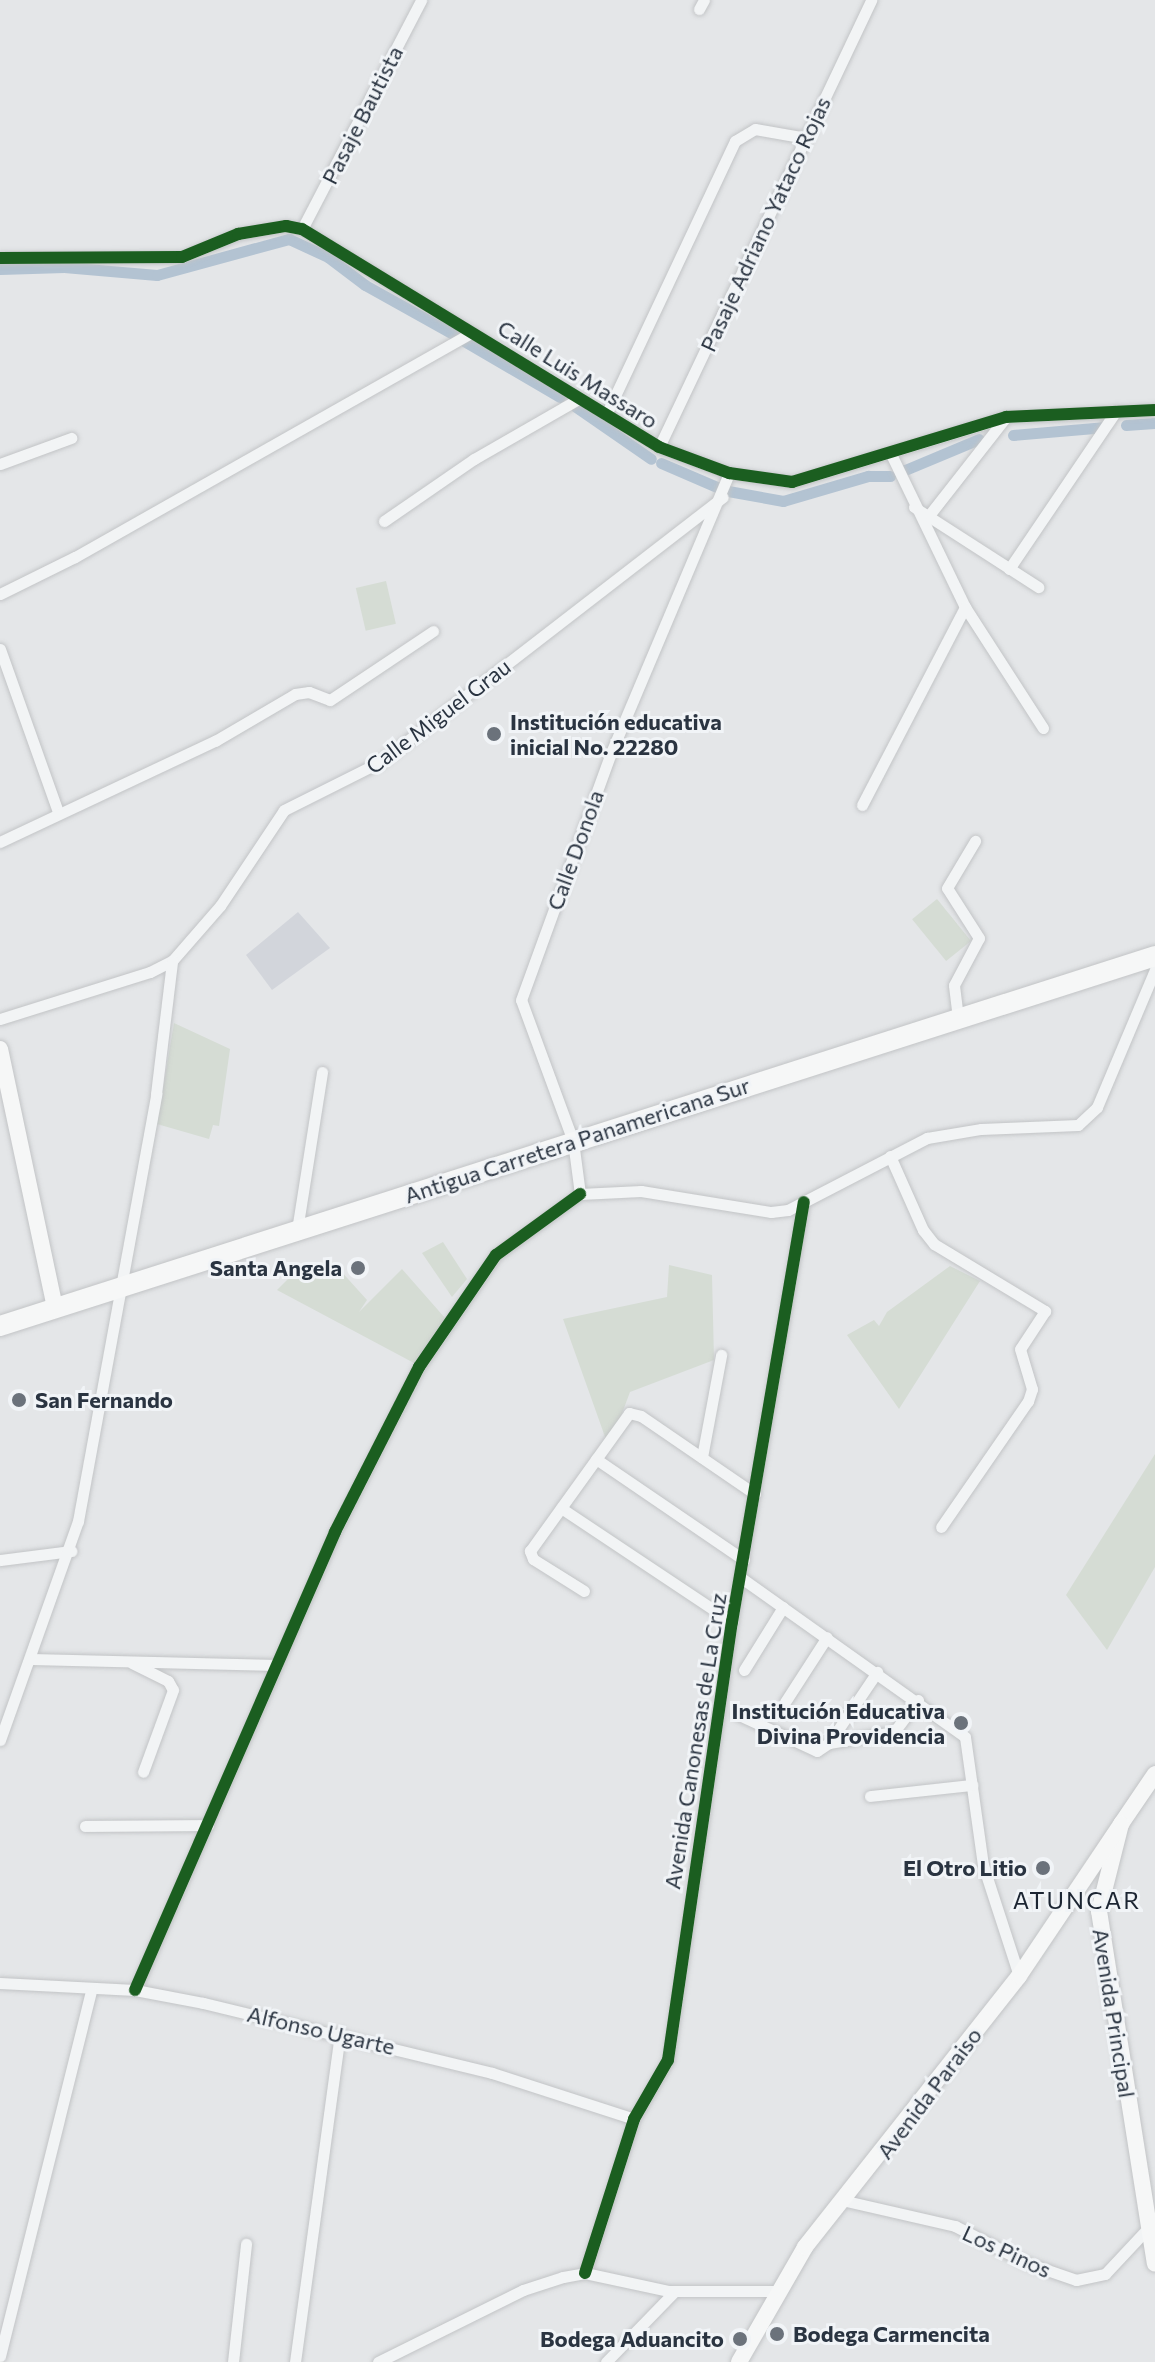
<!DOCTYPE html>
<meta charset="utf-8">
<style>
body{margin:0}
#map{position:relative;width:1155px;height:2362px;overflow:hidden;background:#e4e6e8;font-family:Commissioner,sans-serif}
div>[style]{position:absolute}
.built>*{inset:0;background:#d2d5db}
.green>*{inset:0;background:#d5dcd4;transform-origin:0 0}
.canal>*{height:11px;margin:-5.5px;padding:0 5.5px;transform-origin:5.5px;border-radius:5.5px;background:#b3c3d2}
.roads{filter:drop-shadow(0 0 2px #c2c4c6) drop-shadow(0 0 2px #c2c4c6)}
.street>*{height:11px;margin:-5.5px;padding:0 5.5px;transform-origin:5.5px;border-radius:5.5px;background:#f2f4f5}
.secondary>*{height:16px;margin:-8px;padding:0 8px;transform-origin:8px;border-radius:8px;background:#f6f7f7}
.highway>*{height:20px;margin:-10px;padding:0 10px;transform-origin:10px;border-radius:10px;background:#f6f7f7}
.cycleway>*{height:12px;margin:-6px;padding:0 6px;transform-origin:6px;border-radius:6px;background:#1b5e20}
.dots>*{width:22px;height:22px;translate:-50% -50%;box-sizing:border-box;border:4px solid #f1f4f7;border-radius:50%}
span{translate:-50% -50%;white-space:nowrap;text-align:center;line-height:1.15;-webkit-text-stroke:6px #f1f4f7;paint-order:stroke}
.street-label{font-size:22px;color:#2a3441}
.poi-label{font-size:22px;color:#2a3441;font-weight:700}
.left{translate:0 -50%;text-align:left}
.right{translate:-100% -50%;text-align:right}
.neighbourhood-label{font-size:24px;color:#1c2532;letter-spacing:2px}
</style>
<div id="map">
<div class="built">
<div style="clip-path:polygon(298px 912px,330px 948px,272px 990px,246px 955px)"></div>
</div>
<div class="green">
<div style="left:386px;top:581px;width:44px;height:31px;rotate:77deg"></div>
<div style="left:937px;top:899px;width:54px;height:32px;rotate:51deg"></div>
<div style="clip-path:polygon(174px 1023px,230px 1049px,219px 1126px,213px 1125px,209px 1139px,157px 1124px)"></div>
<div style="clip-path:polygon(443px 1242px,467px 1279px,452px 1297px,422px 1253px)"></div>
<div style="clip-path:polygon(330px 1259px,367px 1300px,359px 1312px,402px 1269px,445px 1318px,414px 1363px,277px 1290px,300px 1267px,312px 1275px)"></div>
<div style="clip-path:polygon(669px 1265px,712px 1275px,714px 1360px,630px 1392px,609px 1448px,563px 1319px,667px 1297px)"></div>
<div style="clip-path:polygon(950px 1266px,980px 1281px,899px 1409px,847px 1335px,874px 1320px,879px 1326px,887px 1312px)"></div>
<div style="clip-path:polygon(1155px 1454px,1155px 1567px,1107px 1650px,1066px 1595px)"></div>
</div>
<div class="canal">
<div style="left:0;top:269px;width:64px;rotate:-1.8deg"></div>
<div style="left:64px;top:267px;width:93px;rotate:4.9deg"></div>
<div style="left:157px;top:275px;width:137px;rotate:-15.3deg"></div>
<div style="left:289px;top:239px;width:43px;rotate:24.8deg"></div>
<div style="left:328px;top:257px;width:46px;rotate:37.1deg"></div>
<div style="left:365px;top:285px;width:101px;rotate:29.1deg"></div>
<div style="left:464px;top:341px;width:111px;rotate:30.3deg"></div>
<div style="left:576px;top:407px;width:91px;rotate:34.7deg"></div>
<div style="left:1126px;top:425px;width:29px;rotate:-4deg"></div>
<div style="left:1013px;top:435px;width:93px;rotate:-4.9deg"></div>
<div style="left:661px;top:463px;width:63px;rotate:23.3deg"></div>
<div style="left:905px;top:470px;width:80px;rotate:-22.7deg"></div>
<div style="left:728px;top:491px;width:56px;rotate:10.3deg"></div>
<div style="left:783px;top:501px;width:89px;rotate:-16.4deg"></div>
<div style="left:868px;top:476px;width:22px"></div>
</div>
<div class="roads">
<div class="street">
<div style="left:699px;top:9px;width:10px;rotate:-61deg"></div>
<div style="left:302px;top:229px;width:258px;rotate:-62.5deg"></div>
<div style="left:0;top:258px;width:182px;rotate:-0.3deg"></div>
<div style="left:182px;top:257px;width:61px;rotate:-22.3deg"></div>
<div style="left:238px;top:234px;width:49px;rotate:-9.5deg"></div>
<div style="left:286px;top:226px;width:16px;rotate:11deg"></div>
<div style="left:302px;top:229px;width:418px;rotate:31.4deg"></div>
<div style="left:659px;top:447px;width:75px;rotate:20.4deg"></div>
<div style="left:729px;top:473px;width:64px;rotate:8.1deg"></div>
<div style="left:792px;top:482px;width:224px;rotate:-16.9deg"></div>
<div style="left:1006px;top:417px;width:149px;rotate:-2.7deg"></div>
<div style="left:606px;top:415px;width:303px;rotate:-64.8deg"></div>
<div style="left:735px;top:141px;width:23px;rotate:-31deg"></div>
<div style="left:755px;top:129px;width:52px;rotate:10deg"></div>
<div style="left:659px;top:447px;width:495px;rotate:-64.6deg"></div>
<div style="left:891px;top:454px;width:170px;rotate:64.2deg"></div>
<div style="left:965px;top:607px;width:144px;rotate:57.2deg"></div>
<div style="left:0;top:464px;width:76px;rotate:-20.1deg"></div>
<div style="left:914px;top:507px;width:148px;rotate:32.8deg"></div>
<div style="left:930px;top:514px;width:123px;rotate:-51.9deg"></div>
<div style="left:384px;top:521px;width:109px;rotate:-34.6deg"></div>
<div style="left:474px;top:459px;width:122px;rotate:-29.9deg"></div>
<div style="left:1009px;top:569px;width:191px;rotate:-55.9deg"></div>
<div style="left:0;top:594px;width:84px;rotate:-26.3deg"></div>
<div style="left:75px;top:557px;width:456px;rotate:-29.5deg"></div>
<div style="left:0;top:649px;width:173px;rotate:70.4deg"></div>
<div style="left:862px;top:805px;width:223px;rotate:-62.5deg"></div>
<div style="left:0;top:842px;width:238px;rotate:-25.2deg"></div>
<div style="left:215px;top:741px;width:93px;rotate:-30.4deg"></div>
<div style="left:295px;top:694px;width:14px;rotate:-8deg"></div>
<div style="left:309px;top:692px;width:22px;rotate:21deg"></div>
<div style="left:330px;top:700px;width:124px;rotate:-33.8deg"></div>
<div style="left:958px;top:1018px;width:33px;rotate:-97deg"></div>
<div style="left:954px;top:985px;width:53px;rotate:-62deg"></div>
<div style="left:979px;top:938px;width:59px;rotate:-122.6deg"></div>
<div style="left:947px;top:888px;width:55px;rotate:-59.2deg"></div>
<div style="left:0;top:1019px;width:157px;rotate:-17.4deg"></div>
<div style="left:150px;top:972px;width:25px;rotate:-27deg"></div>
<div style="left:172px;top:961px;width:73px;rotate:-48.9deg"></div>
<div style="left:220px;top:906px;width:115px;rotate:-56.3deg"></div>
<div style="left:284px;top:810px;width:107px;rotate:-26.6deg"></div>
<div style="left:380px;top:762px;width:433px;rotate:-37.7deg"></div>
<div style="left:890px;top:1156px;width:81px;rotate:66deg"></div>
<div style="left:923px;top:1230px;width:18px;rotate:52deg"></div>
<div style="left:934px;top:1244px;width:130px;rotate:31.1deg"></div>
<div style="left:1045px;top:1311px;width:45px;rotate:123.3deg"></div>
<div style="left:1020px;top:1349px;width:42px;rotate:73.3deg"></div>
<div style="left:1032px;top:1389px;width:13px;rotate:108deg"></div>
<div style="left:1028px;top:1401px;width:153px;rotate:124.6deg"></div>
<div style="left:580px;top:1194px;width:53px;rotate:-97.5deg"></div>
<div style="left:573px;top:1141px;width:150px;rotate:-110.2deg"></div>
<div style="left:521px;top:1000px;width:261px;rotate:-70deg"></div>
<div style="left:610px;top:755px;width:306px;rotate:-67.1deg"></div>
<div style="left:580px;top:1194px;width:61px;rotate:-2.8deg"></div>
<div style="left:641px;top:1191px;width:132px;rotate:9.2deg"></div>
<div style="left:771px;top:1212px;width:17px;rotate:-7deg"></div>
<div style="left:788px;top:1210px;width:157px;rotate:-27.4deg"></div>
<div style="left:927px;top:1138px;width:55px;rotate:-9.5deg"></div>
<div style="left:981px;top:1129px;width:97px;rotate:-2.4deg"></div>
<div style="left:1078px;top:1125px;width:26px;rotate:-43deg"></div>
<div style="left:1097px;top:1107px;width:149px;rotate:-67.1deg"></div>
<div style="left:297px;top:1230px;width:160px;rotate:-81deg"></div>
<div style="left:702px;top:1457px;width:104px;rotate:-79.4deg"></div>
<div style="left:596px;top:1459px;width:179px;rotate:34.3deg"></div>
<div style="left:561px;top:1508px;width:206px;rotate:33.7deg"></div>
<div style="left:0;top:1560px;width:72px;rotate:-7.2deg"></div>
<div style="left:740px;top:1577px;width:276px;rotate:35.4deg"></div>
<div style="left:965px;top:1737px;width:129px;rotate:82deg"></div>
<div style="left:983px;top:1865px;width:117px;rotate:72deg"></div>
<div style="left:584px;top:1591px;width:60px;rotate:-147.9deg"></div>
<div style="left:533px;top:1559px;width:9px;rotate:-111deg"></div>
<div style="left:530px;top:1551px;width:170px;rotate:-54.3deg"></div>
<div style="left:629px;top:1413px;width:12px;rotate:14deg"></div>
<div style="left:641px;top:1416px;width:138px;rotate:34.4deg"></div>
<div style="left:31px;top:1659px;width:246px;rotate:1.4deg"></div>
<div style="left:132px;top:1663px;width:40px;rotate:26.6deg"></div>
<div style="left:168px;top:1681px;width:10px;rotate:61deg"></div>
<div style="left:173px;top:1690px;width:87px;rotate:110.1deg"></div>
<div style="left:744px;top:1670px;width:74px;rotate:-58.2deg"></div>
<div style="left:785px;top:1702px;width:77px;rotate:-57.1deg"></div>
<div style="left:737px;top:1714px;width:88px;rotate:24.8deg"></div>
<div style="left:817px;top:1751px;width:14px;rotate:-34deg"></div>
<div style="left:829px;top:1743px;width:86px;rotate:-55.9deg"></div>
<div style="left:0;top:1740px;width:232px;rotate:-70.4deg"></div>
<div style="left:78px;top:1521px;width:434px;rotate:-79.6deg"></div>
<div style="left:156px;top:1094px;width:134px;rotate:-83.1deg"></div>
<div style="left:829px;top:1743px;width:66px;rotate:-9.6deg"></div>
<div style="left:894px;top:1732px;width:40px;rotate:-53deg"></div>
<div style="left:870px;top:1796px;width:103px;rotate:-6.2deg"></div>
<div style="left:85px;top:1826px;width:123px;rotate:-0.5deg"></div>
<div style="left:0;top:1983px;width:135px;rotate:3deg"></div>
<div style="left:135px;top:1990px;width:69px;rotate:10.8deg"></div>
<div style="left:203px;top:2003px;width:297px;rotate:13.6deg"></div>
<div style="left:492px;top:2073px;width:149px;rotate:17.9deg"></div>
<div style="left:135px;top:1990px;width:500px;rotate:-66.4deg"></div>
<div style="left:335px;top:1532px;width:185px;rotate:-63deg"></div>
<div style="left:419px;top:1367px;width:136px;rotate:-55.5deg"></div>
<div style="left:496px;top:1255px;width:104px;rotate:-36deg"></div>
<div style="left:846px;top:2201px;width:112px;rotate:12.9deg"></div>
<div style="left:955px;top:2226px;width:81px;rotate:27.2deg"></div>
<div style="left:1027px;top:2263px;width:52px;rotate:19.1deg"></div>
<div style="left:1076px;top:2280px;width:30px;rotate:-12deg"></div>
<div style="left:1105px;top:2274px;width:63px;rotate:-46.9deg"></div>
<div style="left:585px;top:2273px;width:162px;rotate:-72.3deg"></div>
<div style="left:634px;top:2119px;width:68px;rotate:-60deg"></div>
<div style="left:668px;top:2060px;width:443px;rotate:-81.7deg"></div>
<div style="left:732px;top:1622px;width:426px;rotate:-80.3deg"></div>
<div style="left:0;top:2356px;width:376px;rotate:-76deg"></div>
<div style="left:233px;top:2362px;width:119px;rotate:-83.7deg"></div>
<div style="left:295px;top:2362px;width:332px;rotate:-82.2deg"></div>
<div style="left:378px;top:2362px;width:162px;rotate:-26.4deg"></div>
<div style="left:523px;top:2290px;width:42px;rotate:-18deg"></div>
<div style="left:563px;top:2277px;width:22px;rotate:-10deg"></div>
<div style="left:585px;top:2273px;width:86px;rotate:12.1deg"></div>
<div style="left:669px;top:2291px;width:107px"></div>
<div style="left:606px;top:2362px;width:99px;rotate:-45.8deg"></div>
</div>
<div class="secondary">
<div style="left:0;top:1049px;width:265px;rotate:78deg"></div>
<div style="left:1155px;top:1774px;width:60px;rotate:124.2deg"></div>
<div style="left:1121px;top:1824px;width:90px;rotate:104.2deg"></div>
<div style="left:1099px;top:1911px;width:357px;rotate:81deg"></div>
<div style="left:739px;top:2362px;width:133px;rotate:-60.1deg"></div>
<div style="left:805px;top:2247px;width:345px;rotate:-51.7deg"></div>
<div style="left:1019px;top:1976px;width:183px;rotate:-56.1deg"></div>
</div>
<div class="highway">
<div style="left:0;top:1326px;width:1213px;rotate:-17.76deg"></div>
</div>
</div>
<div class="cycleway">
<div style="left:0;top:258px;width:182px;rotate:-0.3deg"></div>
<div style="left:182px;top:257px;width:61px;rotate:-22.3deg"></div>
<div style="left:238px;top:234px;width:49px;rotate:-9.5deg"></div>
<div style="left:286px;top:226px;width:16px;rotate:11deg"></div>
<div style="left:302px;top:229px;width:418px;rotate:31.4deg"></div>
<div style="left:659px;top:447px;width:75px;rotate:20.4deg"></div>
<div style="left:729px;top:473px;width:64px;rotate:8.1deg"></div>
<div style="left:792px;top:482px;width:224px;rotate:-16.9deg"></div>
<div style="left:1006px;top:417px;width:149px;rotate:-2.7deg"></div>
<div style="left:135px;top:1990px;width:500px;rotate:-66.4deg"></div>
<div style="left:335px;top:1532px;width:185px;rotate:-63deg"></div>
<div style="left:419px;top:1367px;width:136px;rotate:-55.5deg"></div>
<div style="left:496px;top:1255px;width:104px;rotate:-36deg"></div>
<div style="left:585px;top:2273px;width:162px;rotate:-72.3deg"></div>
<div style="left:634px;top:2119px;width:68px;rotate:-60deg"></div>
<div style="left:668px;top:2060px;width:443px;rotate:-81.7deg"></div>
<div style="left:732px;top:1622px;width:426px;rotate:-80.3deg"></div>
</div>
<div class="dots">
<div style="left:494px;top:734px;background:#6b727b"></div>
<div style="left:358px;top:1268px;background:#6b727b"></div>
<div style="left:19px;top:1400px;background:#6b727b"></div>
<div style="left:961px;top:1723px;background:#6b727b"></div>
<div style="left:1043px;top:1868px;background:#6b727b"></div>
<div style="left:777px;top:2334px;background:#6b727b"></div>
<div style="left:740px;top:2339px;background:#6b727b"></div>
</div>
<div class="street-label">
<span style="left:362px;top:115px;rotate:-63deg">Pasaje Bautista</span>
<span style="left:765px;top:224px;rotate:-65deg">Pasaje Adriano Yataco Rojas</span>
<span style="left:578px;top:374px;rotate:32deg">Calle Luis Massaro</span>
<span style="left:438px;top:716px;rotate:-37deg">Calle Miguel Grau</span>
<span style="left:575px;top:850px;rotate:-70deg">Calle Donola</span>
<span style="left:577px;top:1140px;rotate:-18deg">Antigua Carretera Panamericana Sur</span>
<span style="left:695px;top:1741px;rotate:-81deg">Avenida Canonesas de La Cruz</span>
<span style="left:1114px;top:2013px;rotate:81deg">Avenida Principal</span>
<span style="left:321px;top:2030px;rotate:13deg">Alfonso Ugarte</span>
<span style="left:929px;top:2093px;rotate:-53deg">Avenida Paraiso</span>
<span style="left:1007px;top:2251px;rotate:25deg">Los Pinos</span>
</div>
<div class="poi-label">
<span class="left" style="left:510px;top:734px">Institución educativa<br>inicial No. 22280</span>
<span class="right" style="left:342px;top:1268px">Santa Angela</span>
<span class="left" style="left:35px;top:1400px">San Fernando</span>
<span class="right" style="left:945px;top:1723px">Institución Educativa<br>Divina Providencia</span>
<span class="right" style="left:1027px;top:1868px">El Otro Litio</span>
<span class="left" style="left:793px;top:2334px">Bodega Carmencita</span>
<span class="right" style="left:724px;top:2339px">Bodega Aduancito</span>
</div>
<div class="neighbourhood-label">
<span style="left:1077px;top:1900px">ATUNCAR</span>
</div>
</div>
